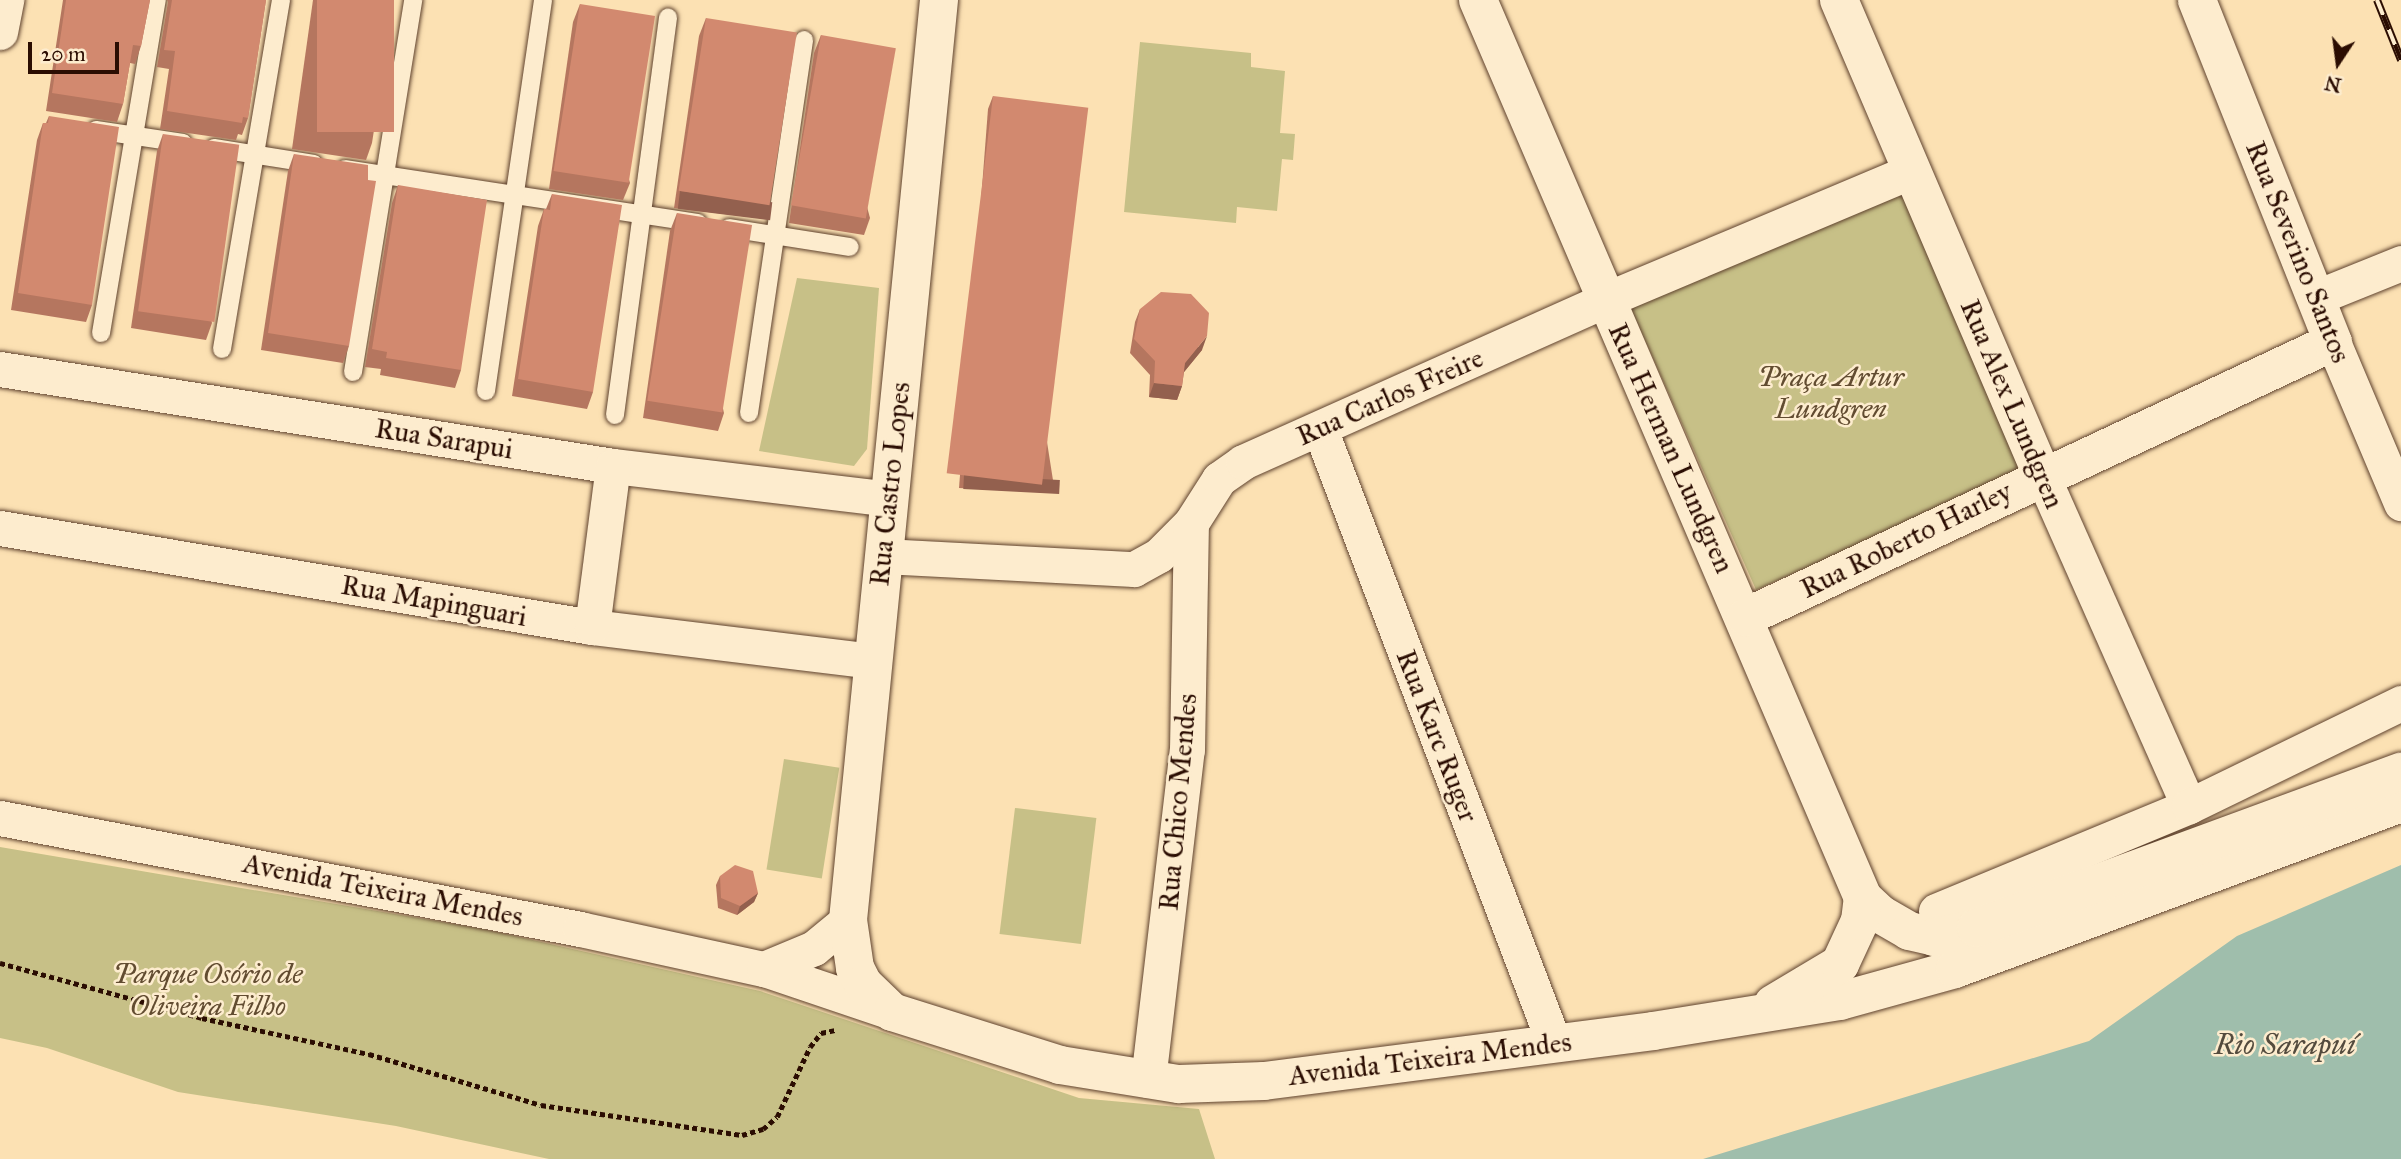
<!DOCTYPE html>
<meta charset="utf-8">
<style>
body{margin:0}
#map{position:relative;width:2401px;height:1159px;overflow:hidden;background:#fce1b3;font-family:"IM FELL Great Primer",serif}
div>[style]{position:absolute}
.green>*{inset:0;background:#c7c087;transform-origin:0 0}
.water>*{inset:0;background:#9fbeac}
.path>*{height:4.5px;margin-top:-2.25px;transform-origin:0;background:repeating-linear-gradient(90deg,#2b0d02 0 5px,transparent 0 8.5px)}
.roads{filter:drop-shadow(0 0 2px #5f422e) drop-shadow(0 0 2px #5f422e)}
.lane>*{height:18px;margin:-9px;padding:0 9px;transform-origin:9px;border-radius:9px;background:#fdecce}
.street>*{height:35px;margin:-17.5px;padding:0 17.5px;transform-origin:17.5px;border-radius:17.5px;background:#fdecce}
.secondary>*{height:38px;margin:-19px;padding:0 19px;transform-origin:19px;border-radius:19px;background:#fdecce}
.rail>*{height:8px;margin-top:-4px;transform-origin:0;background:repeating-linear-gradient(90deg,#fdecce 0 16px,#2b0d02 0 32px);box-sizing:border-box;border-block:2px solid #2b0d02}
.wall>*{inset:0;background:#b5765f}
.shaded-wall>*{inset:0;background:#93604e;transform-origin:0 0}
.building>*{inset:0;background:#d2896f;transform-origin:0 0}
span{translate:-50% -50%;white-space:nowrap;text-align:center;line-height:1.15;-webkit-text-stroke:5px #fdecce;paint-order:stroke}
.street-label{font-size:28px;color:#2b0d02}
.park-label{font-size:28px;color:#624c31;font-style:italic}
.water-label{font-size:30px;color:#544b3e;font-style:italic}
.north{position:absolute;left:2303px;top:28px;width:70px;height:70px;-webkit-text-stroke:5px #fdecce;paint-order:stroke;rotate:193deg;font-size:19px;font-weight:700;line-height:28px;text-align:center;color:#2b0d02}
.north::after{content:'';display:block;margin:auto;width:24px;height:32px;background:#2b0d02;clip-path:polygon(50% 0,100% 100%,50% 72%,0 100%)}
.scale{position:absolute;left:28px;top:42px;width:91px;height:32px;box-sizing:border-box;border:4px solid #2b0d02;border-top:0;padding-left:9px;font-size:21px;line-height:24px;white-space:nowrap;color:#2b0d02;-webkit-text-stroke:5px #fdecce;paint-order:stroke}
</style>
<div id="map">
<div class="green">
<div style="clip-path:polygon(1140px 42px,1251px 53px,1251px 67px,1285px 71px,1280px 133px,1295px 134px,1293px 160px,1282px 159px,1277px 211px,1237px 207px,1236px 223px,1124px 212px)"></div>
<div style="left:1904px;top:187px;width:308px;height:299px;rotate:66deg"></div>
<div style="clip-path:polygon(797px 278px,879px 288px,867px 449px,854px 466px,759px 451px)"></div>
<div style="left:784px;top:759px;width:56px;height:112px;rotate:9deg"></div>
<div style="left:1015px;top:808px;width:82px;height:127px;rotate:7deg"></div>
<div style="clip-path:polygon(0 847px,483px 929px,760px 991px,1079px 1098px,1199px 1109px,1215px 1159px,549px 1159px,396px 1126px,178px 1092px,47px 1048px,0 1038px)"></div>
</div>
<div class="water">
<div style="clip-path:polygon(2401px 865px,2401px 1159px,1703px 1159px,2089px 1041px,2237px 936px)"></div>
</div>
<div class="path">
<div style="left:0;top:963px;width:209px;rotate:15.2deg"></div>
<div style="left:202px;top:1018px;width:171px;rotate:12.2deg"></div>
<div style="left:369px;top:1054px;width:179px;rotate:16.5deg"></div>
<div style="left:541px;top:1105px;width:203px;rotate:8.5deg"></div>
<div style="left:742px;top:1135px;width:22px;rotate:-16deg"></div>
<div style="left:763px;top:1129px;width:18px;rotate:-41deg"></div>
<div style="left:777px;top:1117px;width:77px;rotate:-64.8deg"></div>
<div style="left:810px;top:1047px;width:18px;rotate:-52deg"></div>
<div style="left:821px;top:1033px;width:14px;rotate:-12deg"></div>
</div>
<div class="roads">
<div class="lane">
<div style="left:96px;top:130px;width:88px;rotate:8.5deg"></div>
<div style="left:214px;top:148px;width:101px;rotate:9.1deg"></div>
<div style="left:345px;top:169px;width:357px;rotate:8.7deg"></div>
<div style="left:729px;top:228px;width:122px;rotate:8.9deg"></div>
<div style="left:101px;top:333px;width:338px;rotate:-80.5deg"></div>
<div style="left:222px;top:349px;width:354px;rotate:-80.4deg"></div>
<div style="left:353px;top:372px;width:377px;rotate:-80.8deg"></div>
<div style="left:486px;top:391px;width:395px;rotate:-81.7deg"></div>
<div style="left:749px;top:413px;width:377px;rotate:-81.6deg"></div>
<div style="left:615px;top:415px;width:401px;rotate:-82.4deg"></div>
</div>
<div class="street">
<div style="left:0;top:32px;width:33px;rotate:-79deg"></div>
<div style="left:2317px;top:297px;width:91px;rotate:-22deg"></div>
<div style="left:2333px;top:342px;width:175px;rotate:67.1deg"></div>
<div style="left:0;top:369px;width:621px;rotate:8.99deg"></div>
<div style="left:613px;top:466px;width:278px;rotate:6.8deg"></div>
<div style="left:1320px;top:429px;width:657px;rotate:69.14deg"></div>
<div style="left:2042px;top:475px;width:362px;rotate:66.1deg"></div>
<div style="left:0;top:528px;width:600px;rotate:9.49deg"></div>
<div style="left:592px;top:627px;width:281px;rotate:6.9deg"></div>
<div style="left:883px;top:556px;width:251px;rotate:3deg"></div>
<div style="left:1134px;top:569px;width:29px;rotate:-29deg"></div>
<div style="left:1159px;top:555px;width:45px;rotate:-45deg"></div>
<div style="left:1191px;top:523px;width:52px;rotate:-57.5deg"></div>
<div style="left:1219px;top:479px;width:29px;rotate:-35deg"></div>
<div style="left:1243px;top:462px;width:397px;rotate:-24.1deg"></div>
<div style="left:1605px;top:300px;width:333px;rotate:-22.8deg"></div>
<div style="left:592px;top:627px;width:162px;rotate:-82.6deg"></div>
<div style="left:0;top:818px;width:591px;rotate:10.83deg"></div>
<div style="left:580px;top:929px;width:188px;rotate:12.3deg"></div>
<div style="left:764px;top:969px;width:135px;rotate:18.6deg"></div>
<div style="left:1936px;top:911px;width:274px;rotate:-22.5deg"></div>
<div style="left:2189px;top:806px;width:236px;rotate:-25.9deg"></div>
<div style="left:764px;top:969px;width:54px;rotate:-22.8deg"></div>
<div style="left:814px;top:948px;width:44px;rotate:-39.5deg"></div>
<div style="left:1148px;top:1080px;width:332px;rotate:-83.3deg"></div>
<div style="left:1187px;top:750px;width:227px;rotate:-89deg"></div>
</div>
<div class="secondary">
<div style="left:939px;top:0;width:924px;rotate:95.65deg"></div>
<div style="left:848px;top:920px;width:49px;rotate:81.7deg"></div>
<div style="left:855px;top:968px;width:18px;rotate:63deg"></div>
<div style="left:863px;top:984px;width:40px;rotate:44deg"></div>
<div style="left:892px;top:1012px;width:176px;rotate:17.5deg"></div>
<div style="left:1060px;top:1065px;width:121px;rotate:9.1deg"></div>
<div style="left:1179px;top:1084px;width:85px;rotate:-2deg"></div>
<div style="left:1264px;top:1081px;width:392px;rotate:-7.3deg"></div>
<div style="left:1653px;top:1031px;width:189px;rotate:-9.1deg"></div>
<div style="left:1840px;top:1001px;width:119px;rotate:-15.5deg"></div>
<div style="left:1955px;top:969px;width:476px;rotate:-20.4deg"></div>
<div style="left:1478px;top:0;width:977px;rotate:66.79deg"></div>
<div style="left:1863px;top:898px;width:23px;rotate:43deg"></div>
<div style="left:1880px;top:914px;width:34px;rotate:30deg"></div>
<div style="left:1909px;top:931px;width:26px;rotate:13deg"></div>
<div style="left:1934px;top:937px;width:43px;rotate:-12.1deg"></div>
<div style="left:1976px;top:928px;width:453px;rotate:-20.2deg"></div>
<div style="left:1839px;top:0;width:517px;rotate:66.86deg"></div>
<div style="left:1746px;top:617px;width:648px;rotate:-25.1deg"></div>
<div style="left:2333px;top:342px;width:368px;rotate:-111.7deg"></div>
<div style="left:1773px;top:1004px;width:78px;rotate:-30.8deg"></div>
<div style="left:1840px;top:964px;width:47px;rotate:-65.1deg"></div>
<div style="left:1860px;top:921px;width:23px;rotate:-83deg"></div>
</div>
</div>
<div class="rail">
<div style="left:2377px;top:0;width:65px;rotate:68.2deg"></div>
</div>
<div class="wall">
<div style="clip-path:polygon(63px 0,150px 0,141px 46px,135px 64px,130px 63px,123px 104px,117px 122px,46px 111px)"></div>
<div style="clip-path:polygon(167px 0,266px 0,248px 118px,242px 135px,238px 134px,236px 140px,160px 129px,169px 69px,157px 67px,168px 2px)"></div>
<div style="clip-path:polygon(313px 0,394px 0,372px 143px,366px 160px,292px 149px)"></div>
<div style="clip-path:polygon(580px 4px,630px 183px,623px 200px,549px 189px,573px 22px)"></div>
<div style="clip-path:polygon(706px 18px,766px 219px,674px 208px,699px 36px)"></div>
<div style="clip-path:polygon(821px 35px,870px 218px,864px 235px,789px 223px,814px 53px)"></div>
<div style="clip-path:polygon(993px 96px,1055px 493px,959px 488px,988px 109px)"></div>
<div style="clip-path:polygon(49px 116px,92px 305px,86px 322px,11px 310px,37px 140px,43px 123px,46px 123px)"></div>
<div style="clip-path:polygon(163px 134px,212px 323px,206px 340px,131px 328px,157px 151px)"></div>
<div style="clip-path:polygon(294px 154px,349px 346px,343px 363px,261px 350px,288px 171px)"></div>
<div style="clip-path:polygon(398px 185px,461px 370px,455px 388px,380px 375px,381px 369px,365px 367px,392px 203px)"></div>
<div style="clip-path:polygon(552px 194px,593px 392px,587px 409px,512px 396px,538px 226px,544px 209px,546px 209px)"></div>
<div style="clip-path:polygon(677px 213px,724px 413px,718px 431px,643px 418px,670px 231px)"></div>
<div style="clip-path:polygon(1140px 309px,1202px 350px,1184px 372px,1182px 386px,1177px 400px,1149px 397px,1150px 375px,1130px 353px,1135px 322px)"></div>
<div style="clip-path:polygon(720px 876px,758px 893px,754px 902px,737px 915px,718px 908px,716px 885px)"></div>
</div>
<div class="shaded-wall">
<div style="left:680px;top:191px;width:93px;height:18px;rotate:7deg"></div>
<div style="clip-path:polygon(1207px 336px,1202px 350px,1180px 377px,1185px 363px)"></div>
<div style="clip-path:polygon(1154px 383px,1182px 386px,1177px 400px,1149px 397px)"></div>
<div style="left:964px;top:475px;width:96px;height:14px;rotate:3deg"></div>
<div style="clip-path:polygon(758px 893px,754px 902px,737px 915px,740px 906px)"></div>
</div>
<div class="building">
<div style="clip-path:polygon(66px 0,150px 0,141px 46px,133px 45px,123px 104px,52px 93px)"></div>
<div style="clip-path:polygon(172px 0,266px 0,248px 118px,243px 117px,242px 123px,167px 111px,175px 51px,164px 50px)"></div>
<div style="left:317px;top:0;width:77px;height:132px"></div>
<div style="left:580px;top:4px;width:76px;height:169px;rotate:9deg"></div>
<div style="left:706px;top:18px;width:92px;height:175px;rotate:9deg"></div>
<div style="left:821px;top:35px;width:76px;height:173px;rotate:10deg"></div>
<div style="left:993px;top:96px;width:96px;height:380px;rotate:7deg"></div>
<div style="clip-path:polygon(49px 116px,119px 127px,92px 305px,18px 293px,43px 123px,48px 123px)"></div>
<div style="left:163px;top:134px;width:77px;height:179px;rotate:8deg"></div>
<div style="clip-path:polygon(294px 154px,368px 165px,368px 180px,376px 181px,349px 346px,268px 333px)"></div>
<div style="clip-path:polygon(398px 185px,487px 200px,461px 370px,386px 358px,387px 352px,372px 349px)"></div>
<div style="clip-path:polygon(552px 194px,622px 205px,593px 392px,518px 379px,544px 209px,550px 210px)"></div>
<div style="left:677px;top:213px;width:76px;height:190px;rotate:9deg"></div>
<div style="clip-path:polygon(1161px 292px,1191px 294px,1209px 313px,1207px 336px,1185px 363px,1182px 386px,1154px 383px,1155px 361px,1134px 339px,1140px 309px)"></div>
<div style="clip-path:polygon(735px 865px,753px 871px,758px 893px,740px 906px,721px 898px,720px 876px)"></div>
</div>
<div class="street-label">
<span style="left:2298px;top:252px;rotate:68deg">Rua Severino Santos</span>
<span style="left:1390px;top:397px;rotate:-24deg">Rua Carlos Freire</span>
<span style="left:2012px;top:404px;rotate:67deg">Rua Alex Lundgren</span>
<span style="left:444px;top:439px;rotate:9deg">Rua Sarapui</span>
<span style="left:1671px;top:448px;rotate:66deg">Rua Herman Lundgren</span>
<span style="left:890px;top:484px;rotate:-84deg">Rua Castro Lopes</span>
<span style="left:1906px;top:540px;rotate:-26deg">Rua Roberto Harley</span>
<span style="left:434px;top:601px;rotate:10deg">Rua Mapinguari</span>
<span style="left:1437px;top:736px;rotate:69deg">Rua Karc Ruger</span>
<span style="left:1178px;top:802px;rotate:-85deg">Rua Chico Mendes</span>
<span style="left:383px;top:890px;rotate:11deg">Avenida Teixeira Mendes</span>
<span style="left:1430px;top:1059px;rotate:-7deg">Avenida Teixeira Mendes</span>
</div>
<div class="park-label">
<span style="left:1831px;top:393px">Praça Artur<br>Lundgren</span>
<span style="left:208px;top:990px">Parque Osório de<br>Oliveira Filho</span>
</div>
<div class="water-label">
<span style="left:2285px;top:1044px">Rio Sarapuí</span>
</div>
<div class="north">N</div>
<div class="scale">20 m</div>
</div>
